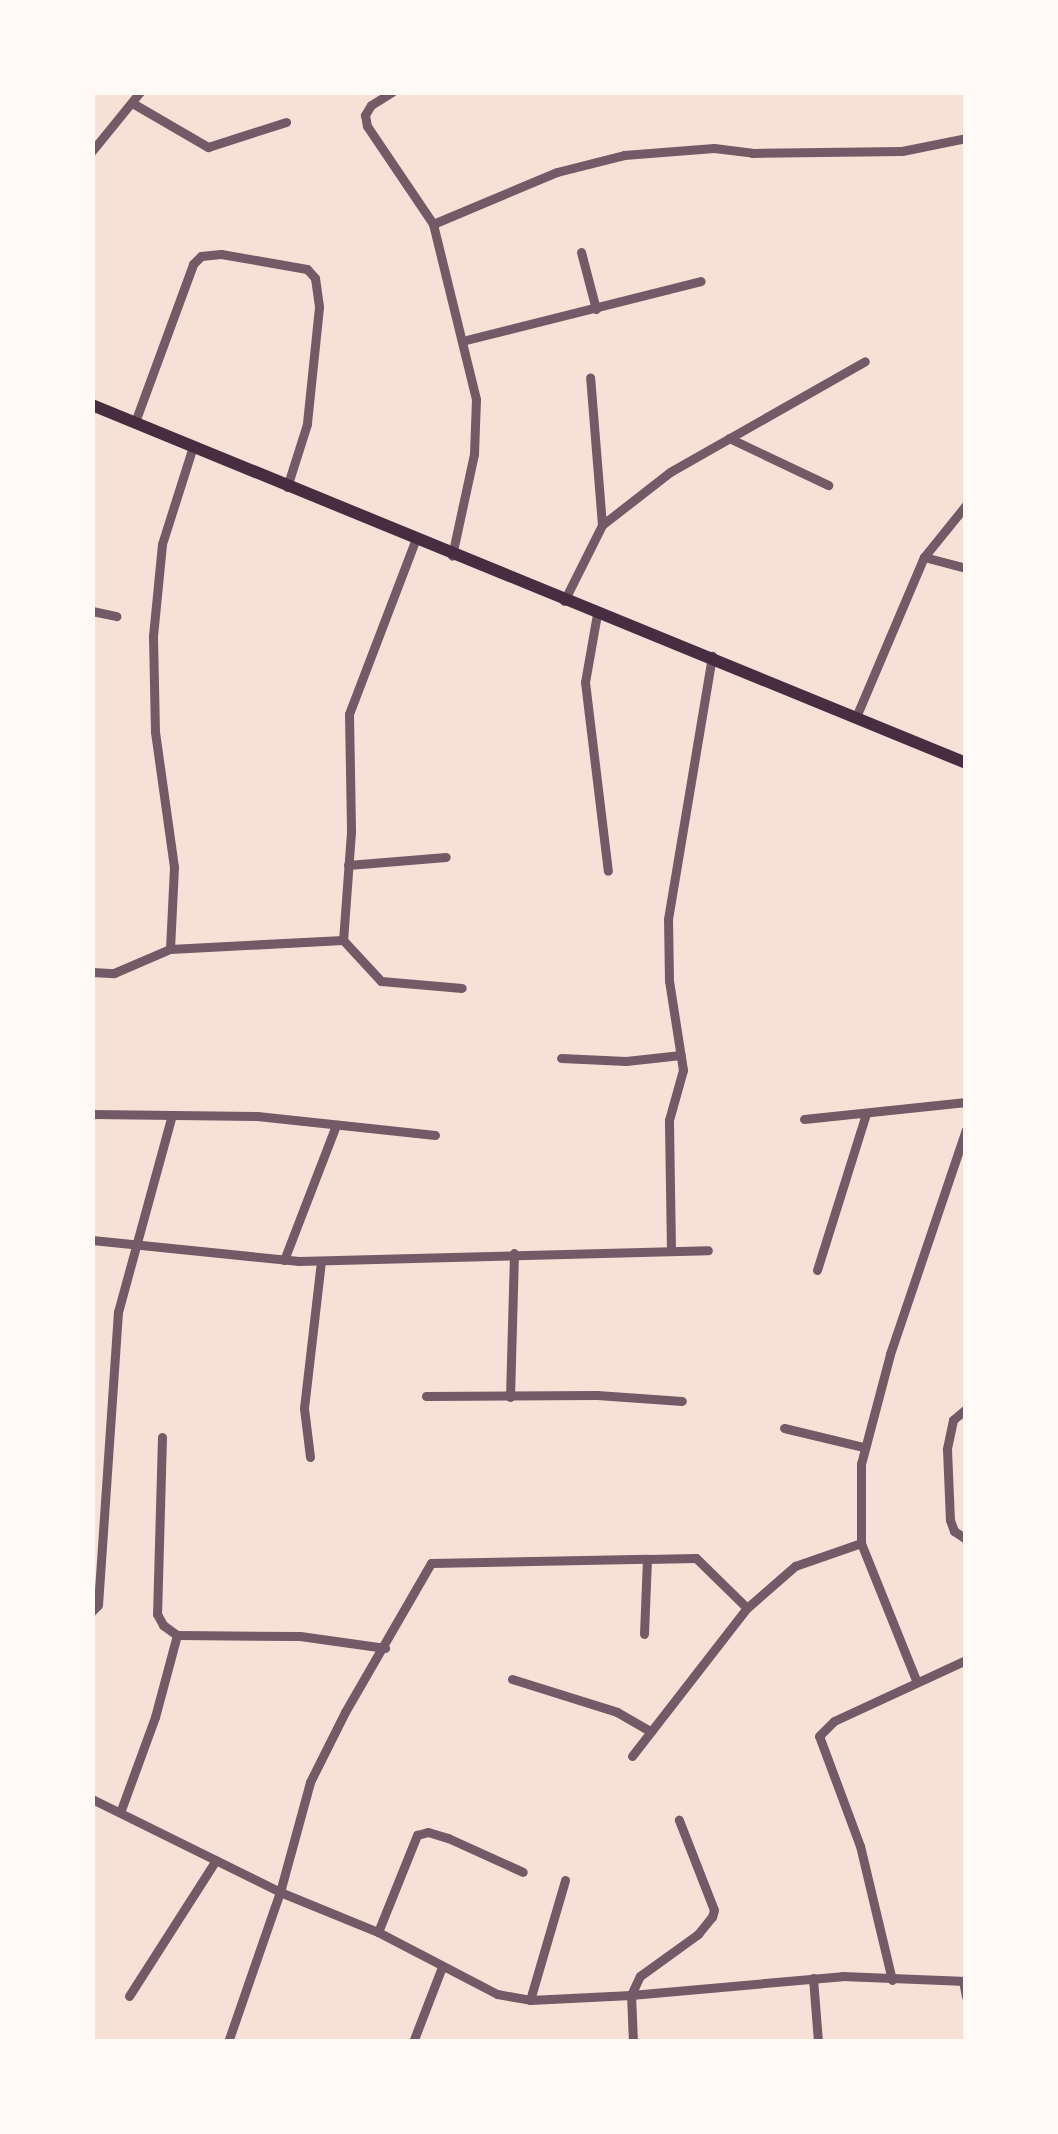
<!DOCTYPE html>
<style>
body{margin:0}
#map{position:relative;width:1058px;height:2134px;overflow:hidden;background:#f7e1d7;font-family:Barlow,sans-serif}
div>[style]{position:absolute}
.minor>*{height:9px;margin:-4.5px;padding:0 4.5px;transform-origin:4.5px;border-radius:4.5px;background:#755966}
.secondary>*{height:12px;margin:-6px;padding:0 6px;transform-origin:6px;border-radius:6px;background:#4a2c40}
span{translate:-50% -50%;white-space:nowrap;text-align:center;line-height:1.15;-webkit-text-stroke:8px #fffaf5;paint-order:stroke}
.frame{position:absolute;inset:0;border:95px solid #fffaf5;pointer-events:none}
</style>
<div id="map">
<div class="minor">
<div style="left:392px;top:92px;width:25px;rotate:148deg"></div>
<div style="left:371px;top:105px;width:12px;rotate:121deg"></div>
<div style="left:365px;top:115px;width:11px;rotate:80deg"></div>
<div style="left:367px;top:126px;width:118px;rotate:56deg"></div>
<div style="left:433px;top:224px;width:180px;rotate:76.2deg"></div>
<div style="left:476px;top:399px;width:55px;rotate:92.1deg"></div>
<div style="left:474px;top:454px;width:104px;rotate:102.2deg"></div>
<div style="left:134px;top:104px;width:86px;rotate:30.2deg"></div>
<div style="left:208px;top:147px;width:82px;rotate:-17.8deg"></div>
<div style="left:92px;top:151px;width:76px;rotate:-50.9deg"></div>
<div style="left:433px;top:224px;width:134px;rotate:-22.8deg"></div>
<div style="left:557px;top:172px;width:69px;rotate:-14.2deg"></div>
<div style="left:624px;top:155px;width:90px;rotate:-4.4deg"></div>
<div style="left:714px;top:148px;width:38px;rotate:7deg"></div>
<div style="left:752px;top:153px;width:150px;rotate:-0.8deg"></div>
<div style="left:902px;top:151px;width:65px;rotate:-11.5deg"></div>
<div style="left:581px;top:252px;width:59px;rotate:75.3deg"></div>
<div style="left:462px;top:341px;width:246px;rotate:-14.1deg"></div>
<div style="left:135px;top:422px;width:168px;rotate:-69.8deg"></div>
<div style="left:193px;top:264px;width:11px;rotate:-45deg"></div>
<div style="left:201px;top:256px;width:20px;rotate:-6deg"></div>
<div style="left:221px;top:254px;width:87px;rotate:9.9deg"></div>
<div style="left:307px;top:269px;width:12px;rotate:48deg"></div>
<div style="left:315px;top:278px;width:29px;rotate:82deg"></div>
<div style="left:319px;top:307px;width:118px;rotate:95.9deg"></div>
<div style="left:307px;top:424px;width:66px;rotate:107.6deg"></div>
<div style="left:729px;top:438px;width:110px;rotate:25.4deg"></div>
<div style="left:602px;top:525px;width:86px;rotate:-37.9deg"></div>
<div style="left:670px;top:472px;width:224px;rotate:-29.6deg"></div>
<div style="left:415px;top:541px;width:185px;rotate:110.9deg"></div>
<div style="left:349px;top:714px;width:118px;rotate:89deg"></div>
<div style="left:351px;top:832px;width:108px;rotate:94.2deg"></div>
<div style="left:343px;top:940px;width:56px;rotate:47.2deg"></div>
<div style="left:381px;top:981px;width:81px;rotate:4.9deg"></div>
<div style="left:924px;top:557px;width:43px;rotate:14.7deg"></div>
<div style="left:564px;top:601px;width:85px;rotate:-63.4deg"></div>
<div style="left:602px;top:525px;width:148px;rotate:-94.6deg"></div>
<div style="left:92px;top:611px;width:25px;rotate:12deg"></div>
<div style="left:597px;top:614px;width:69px;rotate:100deg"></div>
<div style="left:585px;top:682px;width:190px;rotate:83.1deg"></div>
<div style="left:856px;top:717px;width:174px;rotate:-67deg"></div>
<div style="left:924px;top:557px;width:67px;rotate:-51.1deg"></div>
<div style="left:348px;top:865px;width:98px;rotate:-4.7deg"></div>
<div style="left:170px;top:949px;width:82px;rotate:-87.2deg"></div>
<div style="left:174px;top:867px;width:136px;rotate:-98deg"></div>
<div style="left:155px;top:732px;width:96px;rotate:-91.2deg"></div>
<div style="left:153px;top:636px;width:92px;rotate:-84.4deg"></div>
<div style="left:162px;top:544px;width:103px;rotate:-72.4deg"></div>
<div style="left:92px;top:972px;width:22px;rotate:3deg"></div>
<div style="left:114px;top:973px;width:61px;rotate:-23.2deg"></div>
<div style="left:170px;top:949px;width:173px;rotate:-3deg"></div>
<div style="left:561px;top:1058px;width:65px;rotate:2.6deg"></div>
<div style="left:626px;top:1061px;width:55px;rotate:-6.2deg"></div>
<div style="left:92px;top:1114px;width:165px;rotate:0.7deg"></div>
<div style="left:257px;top:1116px;width:179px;rotate:6.1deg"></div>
<div style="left:804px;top:1119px;width:163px;rotate:-6deg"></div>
<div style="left:92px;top:1240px;width:208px;rotate:5.8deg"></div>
<div style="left:299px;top:1261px;width:409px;rotate:-1.5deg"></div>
<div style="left:671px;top:1251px;width:131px;rotate:-90.9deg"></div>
<div style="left:669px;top:1120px;width:52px;rotate:-74.4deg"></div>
<div style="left:683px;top:1070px;width:90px;rotate:-98.9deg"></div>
<div style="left:669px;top:981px;width:62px;rotate:-90.9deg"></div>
<div style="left:668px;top:919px;width:267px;rotate:-80.5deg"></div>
<div style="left:284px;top:1260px;width:145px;rotate:-68.9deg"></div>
<div style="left:817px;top:1270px;width:164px;rotate:-72.6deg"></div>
<div style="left:426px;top:1396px;width:171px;rotate:-0.3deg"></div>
<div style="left:597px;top:1395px;width:85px;rotate:4deg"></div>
<div style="left:510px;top:1397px;width:144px;rotate:-88.4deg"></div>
<div style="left:966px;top:1409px;width:17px;rotate:140deg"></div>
<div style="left:953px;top:1420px;width:30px;rotate:102deg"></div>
<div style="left:947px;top:1449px;width:71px;rotate:87.6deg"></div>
<div style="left:950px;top:1520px;width:12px;rotate:70deg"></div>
<div style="left:954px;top:1531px;width:14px;rotate:34deg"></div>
<div style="left:784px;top:1428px;width:82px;rotate:13.4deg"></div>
<div style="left:162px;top:1437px;width:177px;rotate:91.6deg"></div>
<div style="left:157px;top:1614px;width:13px;rotate:61deg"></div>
<div style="left:163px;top:1625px;width:17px;rotate:36deg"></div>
<div style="left:177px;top:1635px;width:123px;rotate:0.5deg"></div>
<div style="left:300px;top:1636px;width:86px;rotate:8deg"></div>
<div style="left:310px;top:1457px;width:49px;rotate:-97deg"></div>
<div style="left:304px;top:1408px;width:148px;rotate:-83.4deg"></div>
<div style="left:647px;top:1559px;width:49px;rotate:-1.2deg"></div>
<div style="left:696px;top:1558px;width:71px;rotate:44.4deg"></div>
<div style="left:92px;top:1611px;width:8px;rotate:-45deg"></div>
<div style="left:98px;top:1605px;width:294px;rotate:-86.1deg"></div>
<div style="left:118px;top:1312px;width:204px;rotate:-74.7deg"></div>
<div style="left:512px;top:1679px;width:110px;rotate:17.4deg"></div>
<div style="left:617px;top:1712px;width:39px;rotate:30deg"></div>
<div style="left:916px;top:1680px;width:148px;rotate:-111.9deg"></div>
<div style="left:861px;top:1543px;width:79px;rotate:-90deg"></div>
<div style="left:861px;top:1464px;width:114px;rotate:-75.2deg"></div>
<div style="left:890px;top:1354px;width:237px;rotate:-71.3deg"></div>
<div style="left:632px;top:1756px;width:187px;rotate:-52.2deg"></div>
<div style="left:747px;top:1608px;width:64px;rotate:-41.2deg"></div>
<div style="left:795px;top:1566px;width:70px;rotate:-19.2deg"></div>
<div style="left:92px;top:1799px;width:210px;rotate:26.3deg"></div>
<div style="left:280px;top:1892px;width:106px;rotate:22.2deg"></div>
<div style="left:378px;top:1932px;width:134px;rotate:27.5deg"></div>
<div style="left:497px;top:1994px;width:34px;rotate:10deg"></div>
<div style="left:530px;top:2000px;width:101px;rotate:-2.8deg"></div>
<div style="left:631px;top:1995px;width:212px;rotate:-5.1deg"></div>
<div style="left:842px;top:1976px;width:124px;rotate:2.3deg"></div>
<div style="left:121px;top:1810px;width:99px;rotate:-69.9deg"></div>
<div style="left:155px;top:1717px;width:85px;rotate:-75deg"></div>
<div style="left:378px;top:1932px;width:105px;rotate:-68.1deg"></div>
<div style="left:417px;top:1835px;width:11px;rotate:-15deg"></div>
<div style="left:428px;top:1832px;width:21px;rotate:17deg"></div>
<div style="left:448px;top:1838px;width:82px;rotate:24.4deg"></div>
<div style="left:813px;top:1978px;width:64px;rotate:85.5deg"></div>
<div style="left:892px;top:1980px;width:138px;rotate:-103.4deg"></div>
<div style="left:860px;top:1846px;width:117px;rotate:-110.4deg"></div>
<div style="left:819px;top:1736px;width:21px;rotate:-45deg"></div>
<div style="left:834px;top:1721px;width:145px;rotate:-24.8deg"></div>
<div style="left:963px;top:1981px;width:16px;rotate:79deg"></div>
<div style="left:129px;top:1996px;width:161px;rotate:-57.4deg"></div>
<div style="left:530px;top:2000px;width:125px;rotate:-73.7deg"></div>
<div style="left:228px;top:2042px;width:159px;rotate:-70.9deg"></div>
<div style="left:280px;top:1892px;width:114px;rotate:-74.7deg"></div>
<div style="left:310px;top:1782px;width:78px;rotate:-63.4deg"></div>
<div style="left:345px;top:1712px;width:172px;rotate:-60deg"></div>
<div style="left:431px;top:1563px;width:216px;rotate:-1.1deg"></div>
<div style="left:647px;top:1559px;width:75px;rotate:92.3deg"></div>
<div style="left:413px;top:2042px;width:80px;rotate:-68.9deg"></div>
<div style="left:633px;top:2042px;width:47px;rotate:-92.4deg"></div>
<div style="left:631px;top:1995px;width:21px;rotate:-65deg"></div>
<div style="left:640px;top:1976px;width:72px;rotate:-35.9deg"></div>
<div style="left:698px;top:1934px;width:22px;rotate:-51deg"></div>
<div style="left:712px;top:1917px;width:7px;rotate:-74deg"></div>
<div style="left:714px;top:1910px;width:97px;rotate:-111.3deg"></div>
</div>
<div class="secondary">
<div style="left:92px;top:405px;width:944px;rotate:22.27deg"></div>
</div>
<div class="frame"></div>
</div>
